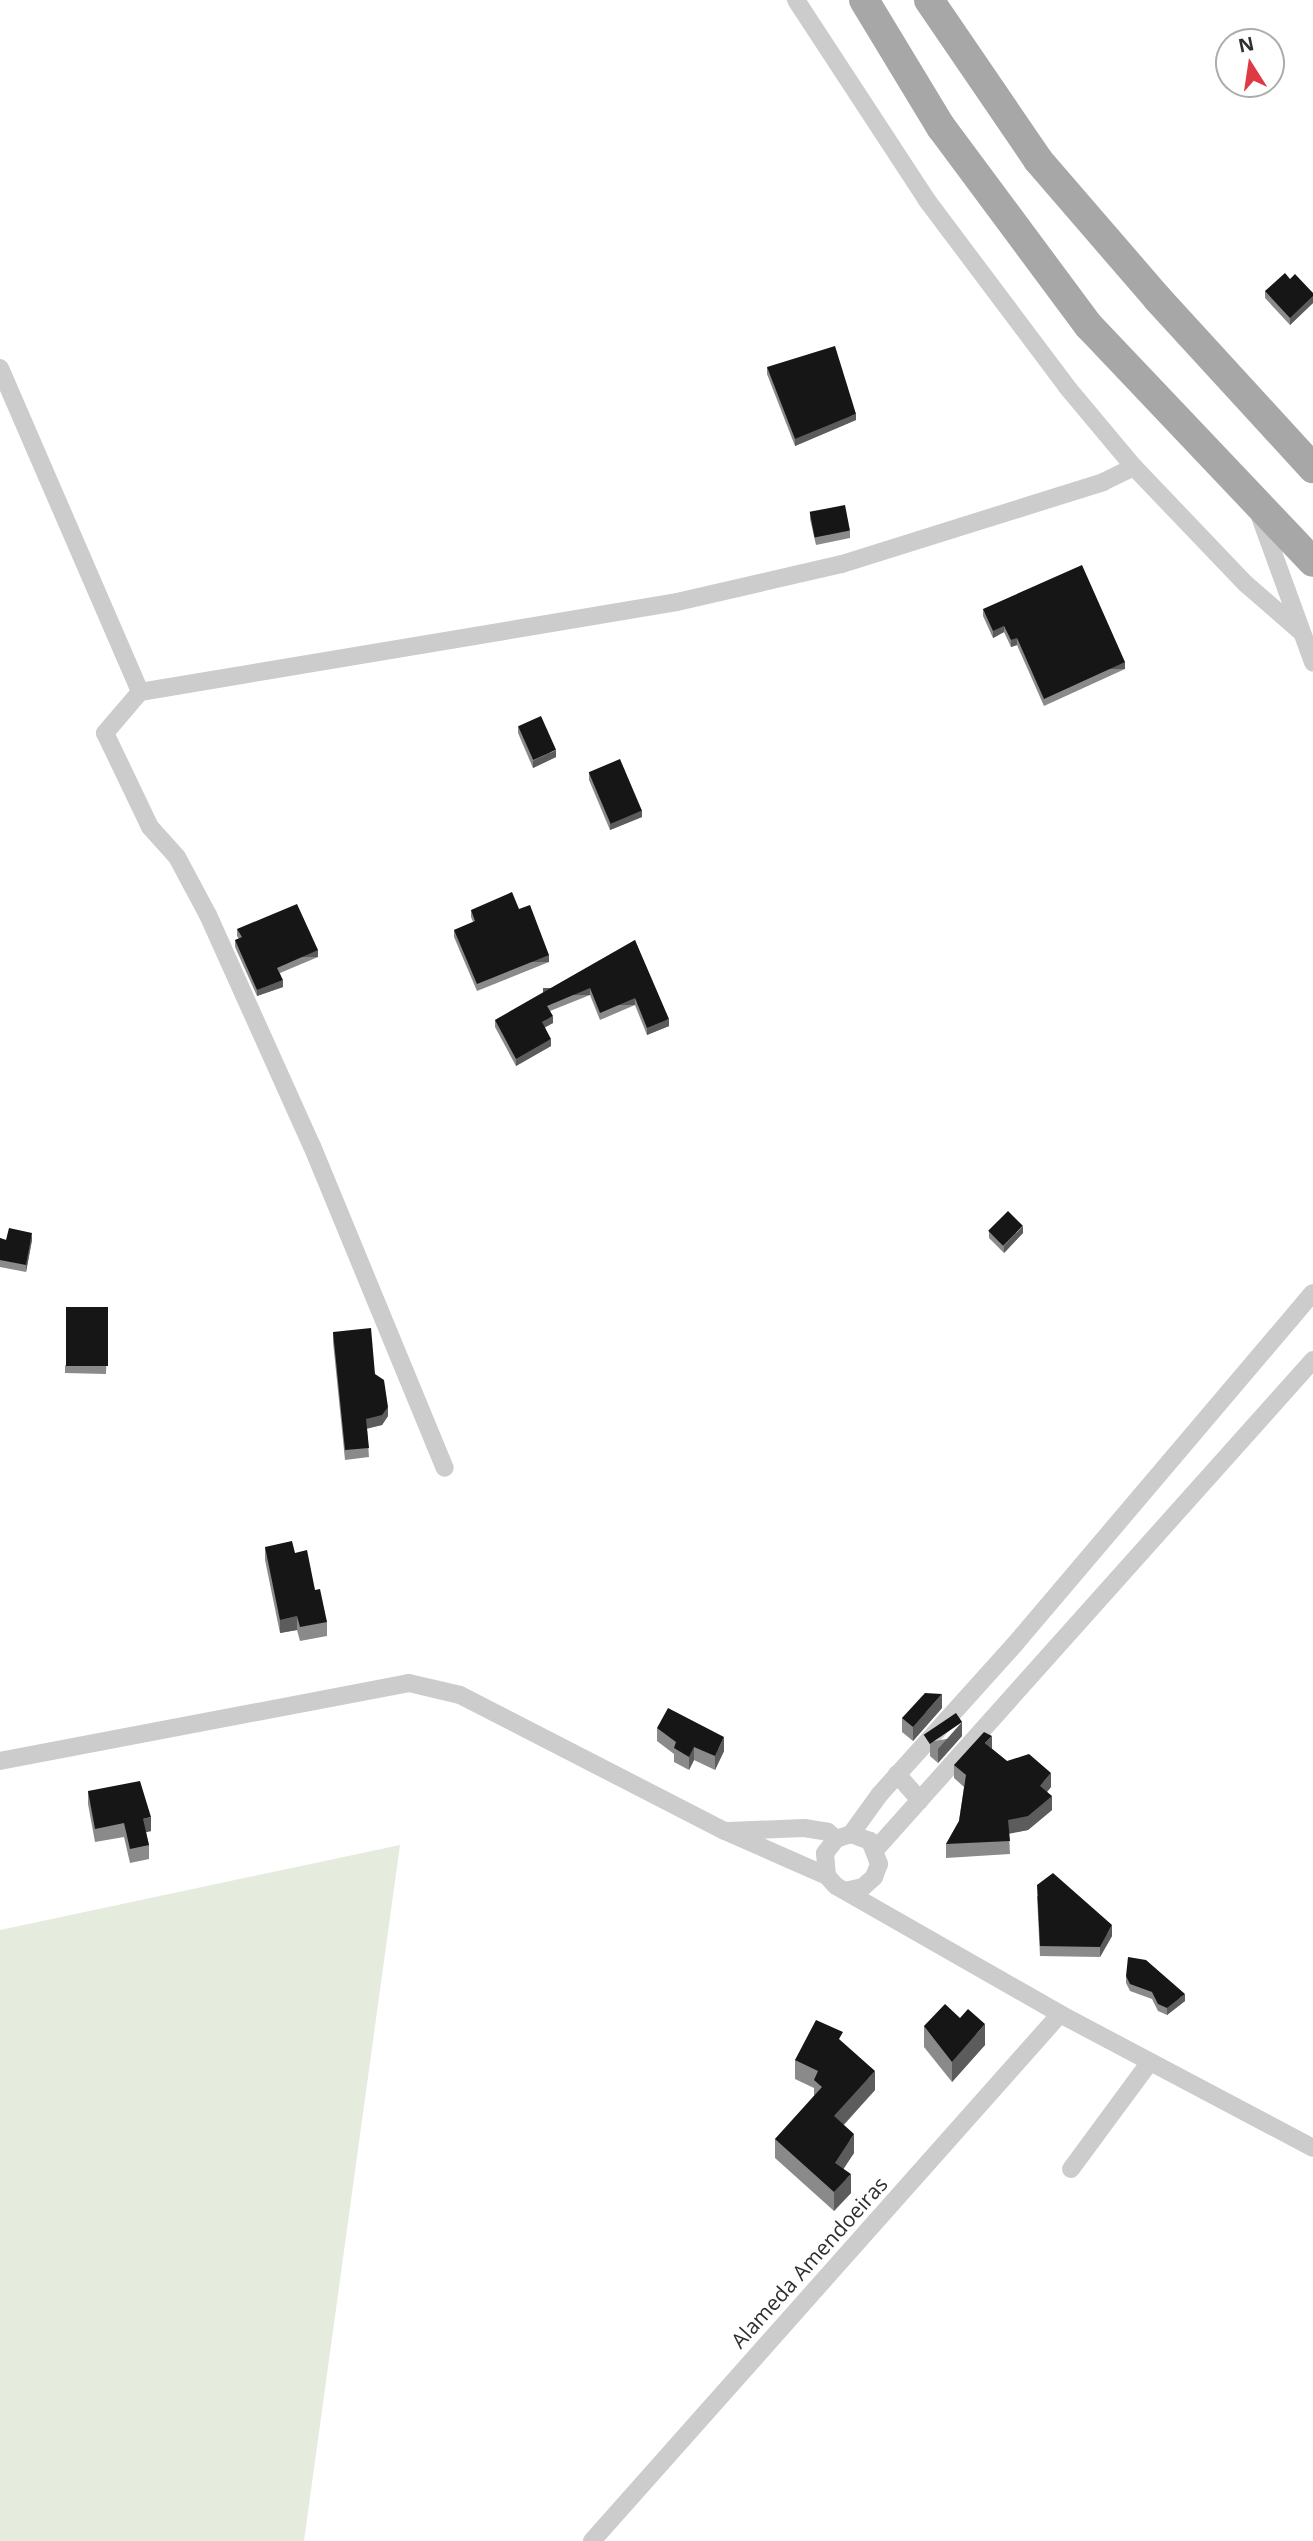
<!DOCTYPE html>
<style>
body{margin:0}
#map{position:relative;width:1313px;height:2541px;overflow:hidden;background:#fff;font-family:"Open Sans",sans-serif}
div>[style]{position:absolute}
.green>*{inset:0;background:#e5ecde}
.street>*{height:18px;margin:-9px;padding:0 9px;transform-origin:9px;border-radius:9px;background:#ccc}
.primary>*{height:30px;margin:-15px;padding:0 15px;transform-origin:15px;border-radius:15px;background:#a7a7a7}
.wall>*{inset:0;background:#8a8a8a}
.shaded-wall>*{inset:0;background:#5c5c5c;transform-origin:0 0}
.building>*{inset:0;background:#161616;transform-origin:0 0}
span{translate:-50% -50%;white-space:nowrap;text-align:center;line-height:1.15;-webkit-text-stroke:7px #fff;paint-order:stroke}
.street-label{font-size:21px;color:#2f2f2f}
.north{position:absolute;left:1215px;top:28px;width:70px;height:70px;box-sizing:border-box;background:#fff;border:2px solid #acacac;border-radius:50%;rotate:348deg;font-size:19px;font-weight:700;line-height:28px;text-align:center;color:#2f2f2f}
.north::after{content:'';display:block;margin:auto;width:24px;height:32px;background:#dd3a45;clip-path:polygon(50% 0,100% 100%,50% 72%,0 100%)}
</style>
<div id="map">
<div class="green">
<div style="clip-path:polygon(400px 1845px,304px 2541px,0 2541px,0 1930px)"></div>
</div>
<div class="street">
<div style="left:796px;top:0;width:238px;rotate:56.8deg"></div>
<div style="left:926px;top:199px;width:235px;rotate:53.1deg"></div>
<div style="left:1067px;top:387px;width:104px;rotate:50.1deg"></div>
<div style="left:1134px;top:467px;width:162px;rotate:46.3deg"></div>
<div style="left:1246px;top:584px;width:70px;rotate:41deg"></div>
<div style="left:0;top:368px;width:353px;rotate:66.6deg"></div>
<div style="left:140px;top:692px;width:544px;rotate:-9.51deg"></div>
<div style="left:677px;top:602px;width:169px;rotate:-13deg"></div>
<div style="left:842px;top:564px;width:274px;rotate:-17.4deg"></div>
<div style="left:1103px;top:482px;width:34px;rotate:-26deg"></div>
<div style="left:1259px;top:514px;width:158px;rotate:70deg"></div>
<div style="left:140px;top:692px;width:54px;rotate:130.5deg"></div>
<div style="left:105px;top:733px;width:104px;rotate:64.4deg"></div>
<div style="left:150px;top:827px;width:40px;rotate:48deg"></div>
<div style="left:177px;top:857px;width:66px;rotate:61.9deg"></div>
<div style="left:208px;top:915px;width:253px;rotate:65.8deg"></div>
<div style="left:312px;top:1146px;width:348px;rotate:67.6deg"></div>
<div style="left:0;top:1761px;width:416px;rotate:-10.8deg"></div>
<div style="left:409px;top:1683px;width:52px;rotate:13.2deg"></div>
<div style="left:460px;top:1695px;width:298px;rotate:27.2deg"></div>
<div style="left:725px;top:1831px;width:111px;rotate:23.8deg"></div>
<div style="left:897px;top:1774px;width:35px;rotate:49deg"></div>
<div style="left:729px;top:1831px;width:75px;rotate:-2.3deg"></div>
<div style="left:804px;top:1828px;width:24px;rotate:9deg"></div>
<div style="left:828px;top:1832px;width:11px;rotate:41deg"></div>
<div style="left:851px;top:1834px;width:49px;rotate:-54.1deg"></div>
<div style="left:880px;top:1794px;width:202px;rotate:-48deg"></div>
<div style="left:1015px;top:1644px;width:460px;rotate:-49.7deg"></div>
<div style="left:876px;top:1849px;width:656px;rotate:-48.21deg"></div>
<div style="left:849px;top:1890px;width:14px;rotate:-12deg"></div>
<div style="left:863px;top:1887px;width:15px;rotate:-42deg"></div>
<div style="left:874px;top:1877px;width:14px;rotate:-69deg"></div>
<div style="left:879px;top:1864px;width:25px;rotate:-111deg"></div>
<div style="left:870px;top:1841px;width:20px;rotate:-160deg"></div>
<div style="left:851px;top:1834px;width:16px;rotate:162deg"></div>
<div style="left:836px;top:1839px;width:18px;rotate:128deg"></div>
<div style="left:825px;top:1853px;width:23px;rotate:85deg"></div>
<div style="left:827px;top:1876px;width:13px;rotate:48deg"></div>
<div style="left:836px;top:1886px;width:258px;rotate:29.7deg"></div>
<div style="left:1060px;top:2014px;width:286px;rotate:27.9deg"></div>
<div style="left:1071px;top:2169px;width:133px;rotate:-53.6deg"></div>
<div style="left:592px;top:2541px;width:705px;rotate:-48.39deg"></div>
</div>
<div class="primary">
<div style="left:864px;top:0;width:149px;rotate:58.8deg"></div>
<div style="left:941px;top:127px;width:248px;rotate:53.4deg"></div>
<div style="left:1089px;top:326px;width:325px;rotate:46.5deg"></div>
<div style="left:929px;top:0;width:194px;rotate:55.7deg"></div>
<div style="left:1038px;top:160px;width:182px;rotate:49.2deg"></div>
<div style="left:1157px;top:298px;width:231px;rotate:47.5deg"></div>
</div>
<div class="wall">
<div style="clip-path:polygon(1290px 279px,1313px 293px,1313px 303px,1290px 325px,1265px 298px,1265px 291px)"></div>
<div style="clip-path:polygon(767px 367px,856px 420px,795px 446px,767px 374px)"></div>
<div style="clip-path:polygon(810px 512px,850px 531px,850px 538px,816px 545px,810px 519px)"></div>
<div style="clip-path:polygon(983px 609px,1125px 669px,1044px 706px,1017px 645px,1011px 647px,1004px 632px,993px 638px,983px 616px)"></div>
<div style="clip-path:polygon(518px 726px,556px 757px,533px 768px,518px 733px)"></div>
<div style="clip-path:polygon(589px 773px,642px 817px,610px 830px,589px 780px)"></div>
<div style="clip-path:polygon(519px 909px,549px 962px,477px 991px,454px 937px,454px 930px,473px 922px,471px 917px,471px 910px)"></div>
<div style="clip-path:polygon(237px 929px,318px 957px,280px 973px,283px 987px,257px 996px,235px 947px,235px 940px,239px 939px,237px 936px)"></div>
<div style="clip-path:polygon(635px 940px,669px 1026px,647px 1035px,635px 1005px,600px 1020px,590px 995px,550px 1011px,553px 1023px,545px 1027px,551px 1046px,516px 1066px,495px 1027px,495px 1020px)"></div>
<div style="clip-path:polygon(989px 1231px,1023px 1233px,1004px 1253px,989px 1238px)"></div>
<div style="clip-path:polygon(0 1238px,6px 1240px,32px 1240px,26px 1272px,0 1267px)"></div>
<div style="clip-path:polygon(108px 1307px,106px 1374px,65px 1373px,65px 1366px)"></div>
<div style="clip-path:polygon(333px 1332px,375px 1374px,388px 1416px,382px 1425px,367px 1428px,369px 1457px,345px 1460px,333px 1342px)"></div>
<div style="clip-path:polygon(265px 1547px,295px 1553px,315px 1590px,327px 1622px,327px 1636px,300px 1641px,297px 1630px,280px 1633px,265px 1560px)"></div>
<div style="clip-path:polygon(942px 1708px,913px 1741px,902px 1732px,902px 1718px)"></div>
<div style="clip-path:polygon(657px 1728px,724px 1751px,715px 1770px,694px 1760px,689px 1770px,674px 1762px,674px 1754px,657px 1741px)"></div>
<div style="clip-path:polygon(962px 1736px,938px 1763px,930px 1756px,930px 1742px)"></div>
<div style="clip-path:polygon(992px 1749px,1007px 1761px,1051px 1787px,1047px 1792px,1052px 1810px,1028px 1830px,1009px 1833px,1010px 1854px,946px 1858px,946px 1844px,959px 1821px,964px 1787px,954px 1778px,954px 1765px)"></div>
<div style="clip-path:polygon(88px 1791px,151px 1831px,146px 1832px,149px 1845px,149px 1859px,130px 1863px,124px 1837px,95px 1842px,88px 1804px)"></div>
<div style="clip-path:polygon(1037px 1896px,1112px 1936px,1100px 1957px,1040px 1956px)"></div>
<div style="clip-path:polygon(1126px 1976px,1185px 2001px,1167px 2015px,1158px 2011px,1152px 1999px,1130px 1991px,1126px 1983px)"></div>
<div style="clip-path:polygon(960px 2018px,985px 2045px,952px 2082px,924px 2047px,924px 2026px)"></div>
<div style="clip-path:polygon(843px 2043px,875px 2090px,844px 2125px,854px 2153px,843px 2169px,851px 2193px,834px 2211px,775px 2158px,775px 2139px,814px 2096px,814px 2088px,795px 2079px,795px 2060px)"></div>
</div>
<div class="shaded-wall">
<div style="clip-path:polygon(1313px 296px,1313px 303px,1290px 325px,1290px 318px)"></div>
<div style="clip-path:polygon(856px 414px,856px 420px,795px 446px,795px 439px)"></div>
<div style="clip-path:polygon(1004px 626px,1004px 632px,993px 638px,993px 631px)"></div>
<div style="clip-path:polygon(1017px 638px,1017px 645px,1011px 647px,1011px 640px)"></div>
<div style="left:1125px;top:662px;width:7px;height:89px;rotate:90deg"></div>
<div style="clip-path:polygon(556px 750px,556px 757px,533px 768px,533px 761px)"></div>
<div style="clip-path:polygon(642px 810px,642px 817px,610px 830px,610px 823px)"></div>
<div style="left:318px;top:950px;width:7px;height:45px;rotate:90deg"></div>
<div style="left:549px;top:955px;width:7px;height:78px;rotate:90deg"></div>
<div style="clip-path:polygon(283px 980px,283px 987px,257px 996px,257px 990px)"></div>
<div style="left:590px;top:988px;width:7px;height:47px;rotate:90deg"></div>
<div style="left:635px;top:998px;width:7px;height:38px;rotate:90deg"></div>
<div style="clip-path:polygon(553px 1016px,553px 1023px,542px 1029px,542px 1022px)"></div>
<div style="clip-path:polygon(669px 1019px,669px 1026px,647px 1035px,647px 1028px)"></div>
<div style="clip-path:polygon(551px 1039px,551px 1046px,516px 1066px,516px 1059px)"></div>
<div style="clip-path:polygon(1023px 1226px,1023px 1233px,1004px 1253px,1004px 1246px)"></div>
<div style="clip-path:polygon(32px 1233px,32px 1240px,26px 1272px,26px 1265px)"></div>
<div style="clip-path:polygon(388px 1407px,388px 1416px,382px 1425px,366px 1429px,366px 1419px)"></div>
<div style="clip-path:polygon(297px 1616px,297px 1630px,280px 1633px,280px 1620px)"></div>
<div style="clip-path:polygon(942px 1694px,942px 1708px,913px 1741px,913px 1727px)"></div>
<div style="clip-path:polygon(962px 1722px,962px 1736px,938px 1763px,938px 1749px)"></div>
<div style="clip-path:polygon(992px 1736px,992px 1749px,985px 1743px)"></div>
<div style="clip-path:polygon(724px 1737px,724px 1751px,715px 1770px,715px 1756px)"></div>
<div style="clip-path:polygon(694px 1747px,694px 1760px,689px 1770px,689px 1757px)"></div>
<div style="clip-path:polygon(1051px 1773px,1051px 1787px,1040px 1800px,1040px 1786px)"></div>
<div style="clip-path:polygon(1052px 1796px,1052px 1810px,1028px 1830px,1008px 1834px,1008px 1820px)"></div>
<div style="clip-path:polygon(151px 1817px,151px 1831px,143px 1833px,143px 1819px)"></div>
<div style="clip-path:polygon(1112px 1925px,1112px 1936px,1100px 1957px,1100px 1947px)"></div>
<div style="clip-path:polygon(1185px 1994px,1185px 2001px,1167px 2015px,1167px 2008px)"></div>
<div style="clip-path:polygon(985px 2024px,985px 2045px,952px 2082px,952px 2062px)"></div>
<div style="clip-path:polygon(875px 2071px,875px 2090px,834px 2135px,834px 2116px)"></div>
<div style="clip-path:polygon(854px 2134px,854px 2153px,835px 2182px,835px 2163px)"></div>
<div style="clip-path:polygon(851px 2174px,851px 2193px,834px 2211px,834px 2192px)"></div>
</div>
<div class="building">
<div style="clip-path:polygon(1285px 273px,1290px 279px,1295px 274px,1313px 293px,1313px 296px,1290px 318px,1265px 291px)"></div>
<div style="clip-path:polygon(835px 346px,856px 414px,795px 439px,767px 367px)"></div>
<div style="left:845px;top:505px;width:26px;height:36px;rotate:79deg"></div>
<div style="clip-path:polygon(1082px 565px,1125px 662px,1044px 699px,1017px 638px,1011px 640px,1004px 626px,993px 631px,983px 609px)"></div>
<div style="left:541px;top:716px;width:37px;height:25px;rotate:66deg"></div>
<div style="left:620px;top:759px;width:56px;height:34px;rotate:67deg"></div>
<div style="clip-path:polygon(512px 892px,519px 909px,530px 905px,549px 955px,477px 984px,454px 930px,475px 921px,471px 910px)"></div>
<div style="clip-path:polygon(297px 904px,318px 950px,277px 968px,283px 980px,257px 990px,235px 940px,242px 937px,237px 929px)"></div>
<div style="clip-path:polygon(635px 940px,669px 1019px,647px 1028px,635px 998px,600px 1013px,590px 988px,547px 1006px,553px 1016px,542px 1022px,551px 1039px,516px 1059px,495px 1020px)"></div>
<div style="left:1008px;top:1211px;width:21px;height:28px;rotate:45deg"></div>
<div style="clip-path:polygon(9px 1228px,32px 1233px,26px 1265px,0 1260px,0 1238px,6px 1240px)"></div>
<div style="left:66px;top:1307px;width:42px;height:59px"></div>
<div style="clip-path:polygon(371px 1328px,375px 1374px,384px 1380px,388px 1407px,382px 1415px,366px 1419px,369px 1448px,345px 1450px,333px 1332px)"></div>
<div style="clip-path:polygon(292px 1541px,295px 1553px,307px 1550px,315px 1590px,320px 1589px,327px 1622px,300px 1627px,297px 1616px,280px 1620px,265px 1547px)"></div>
<div style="clip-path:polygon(925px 1693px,942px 1694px,913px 1727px,902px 1718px)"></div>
<div style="clip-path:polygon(668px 1708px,724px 1737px,715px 1756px,694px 1747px,689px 1757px,674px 1748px,676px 1742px,657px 1728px)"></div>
<div style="left:956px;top:1713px;width:11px;height:39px;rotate:56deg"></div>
<div style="clip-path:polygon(984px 1732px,992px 1736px,985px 1743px,1007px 1761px,1029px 1754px,1051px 1773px,1040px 1786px,1052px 1796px,1028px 1816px,1008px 1820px,1010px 1841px,946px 1844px,959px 1821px,966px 1775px,954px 1765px)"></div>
<div style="clip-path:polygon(140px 1781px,151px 1817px,143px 1819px,149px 1845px,130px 1849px,124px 1823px,95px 1829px,88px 1791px)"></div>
<div style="clip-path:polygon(1053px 1873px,1112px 1925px,1100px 1947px,1040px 1946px,1037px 1885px)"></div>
<div style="clip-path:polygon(1128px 1957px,1146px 1960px,1185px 1994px,1167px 2008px,1158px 2004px,1152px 1992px,1130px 1984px,1126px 1976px)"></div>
<div style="clip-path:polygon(945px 2004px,960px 2018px,968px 2009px,985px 2024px,952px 2062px,924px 2026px)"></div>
<div style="clip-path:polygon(816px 2020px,843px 2032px,839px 2039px,875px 2071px,834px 2116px,854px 2134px,835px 2163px,851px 2174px,834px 2192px,775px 2139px,822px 2087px,814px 2080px,818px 2071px,795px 2060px)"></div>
</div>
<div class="street-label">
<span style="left:809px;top:2262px;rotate:-48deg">Alameda Amendoeiras</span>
</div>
<div class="north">N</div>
</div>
